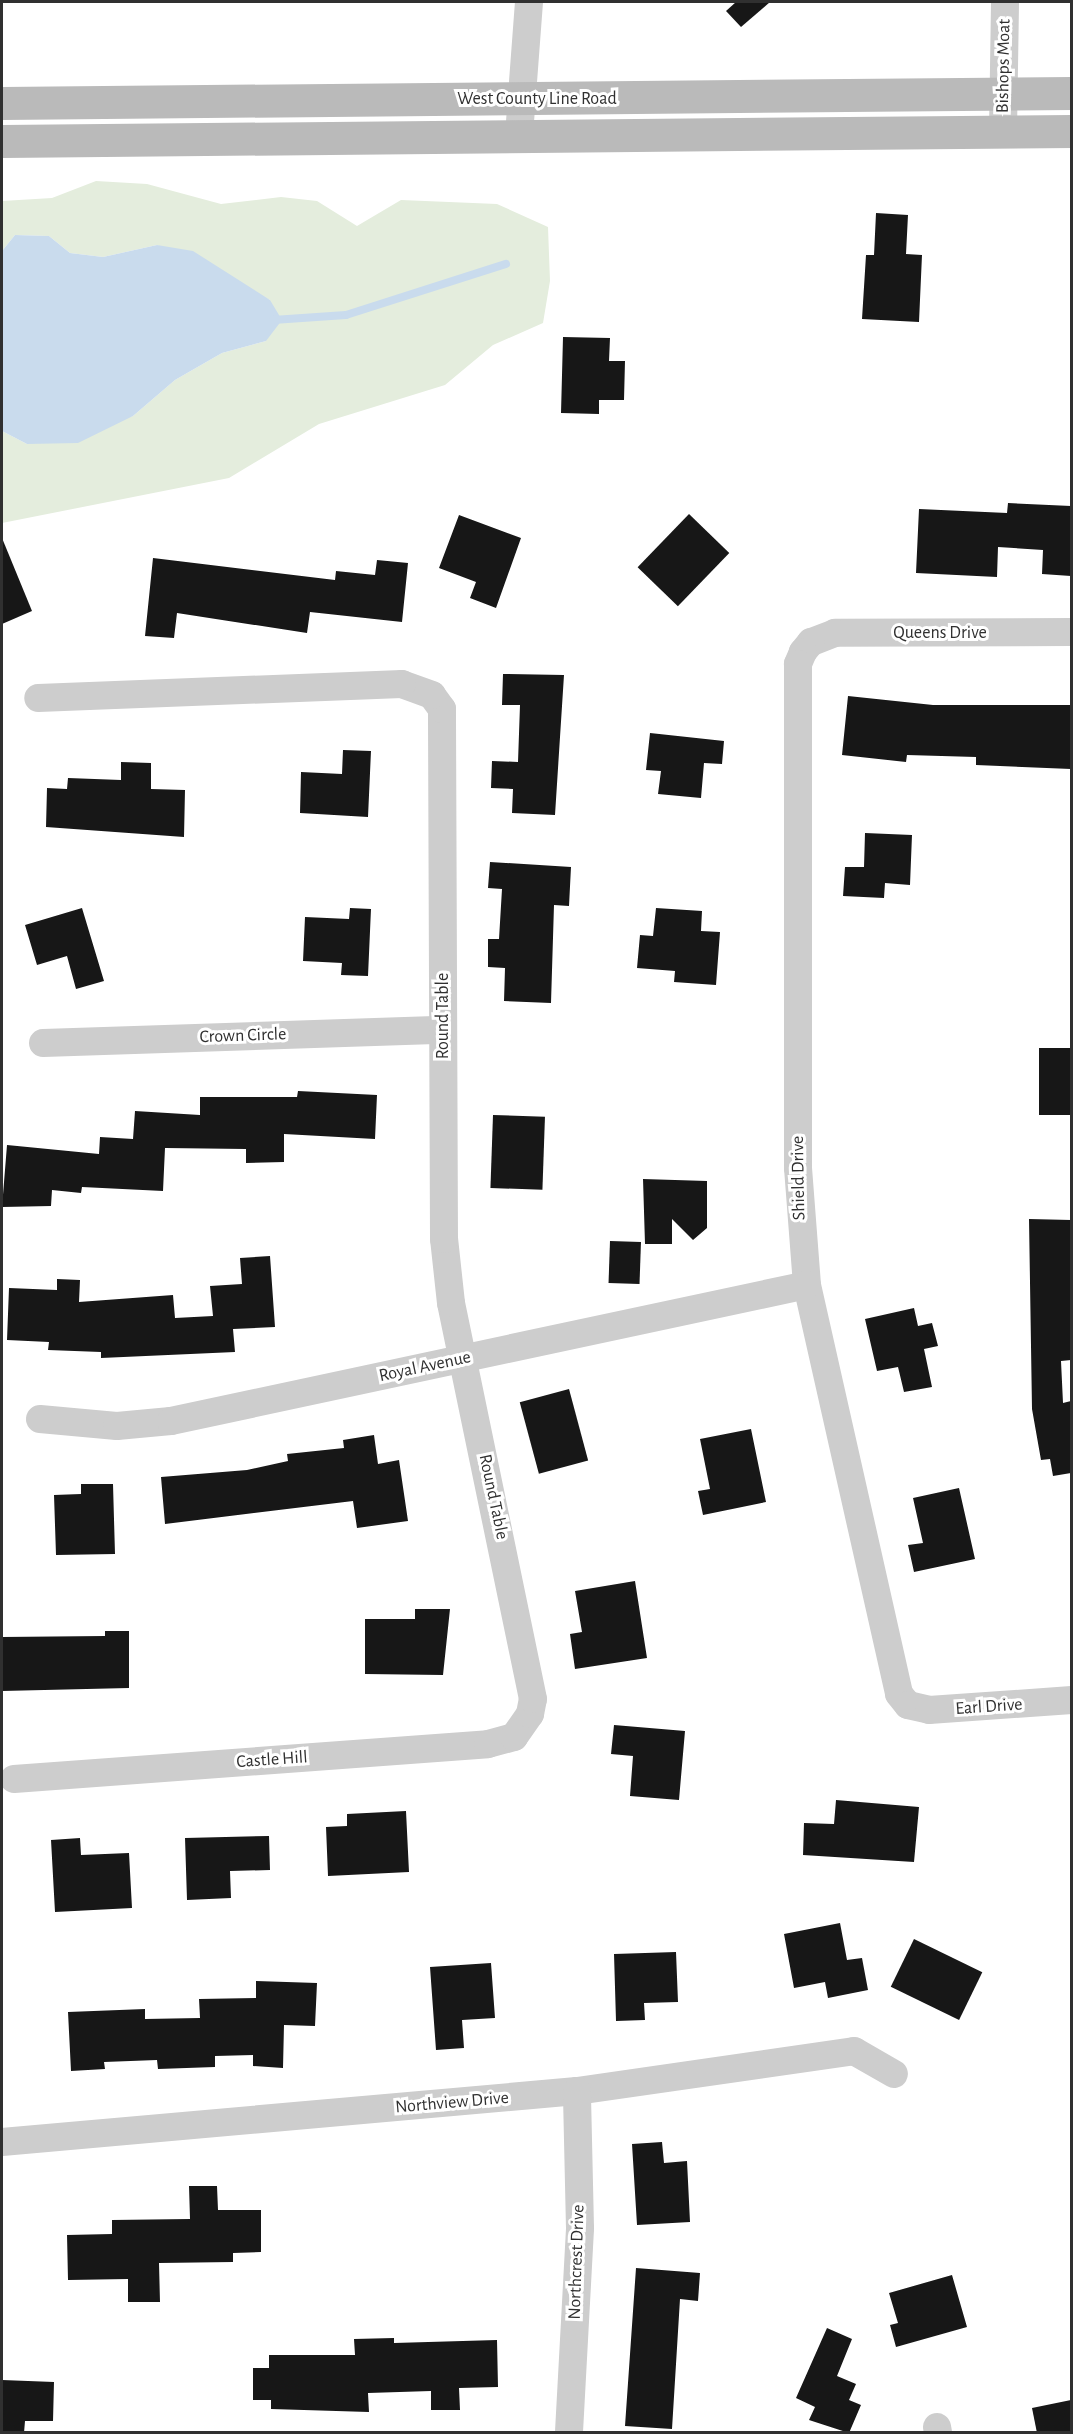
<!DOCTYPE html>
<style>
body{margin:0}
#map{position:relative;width:1073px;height:2434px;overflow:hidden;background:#fff;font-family:"Alegreya Sans",sans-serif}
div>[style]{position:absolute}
.green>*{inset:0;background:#e4eddd}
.water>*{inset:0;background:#c9dbed}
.stream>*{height:8px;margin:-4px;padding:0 4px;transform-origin:4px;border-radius:4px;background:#c9dbed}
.building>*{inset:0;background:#171717;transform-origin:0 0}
.minor>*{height:28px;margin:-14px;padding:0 14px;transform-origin:14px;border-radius:14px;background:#cdcdcd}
.secondary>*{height:33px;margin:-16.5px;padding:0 16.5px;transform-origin:16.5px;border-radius:16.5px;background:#bababa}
span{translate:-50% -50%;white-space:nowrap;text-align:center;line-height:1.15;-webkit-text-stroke:6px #fff;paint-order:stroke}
.street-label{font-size:18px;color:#303030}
.frame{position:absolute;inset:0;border:3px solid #303030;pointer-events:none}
</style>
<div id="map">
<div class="green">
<div style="clip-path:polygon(96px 181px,147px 184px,221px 204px,281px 197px,317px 201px,357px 226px,401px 200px,497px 204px,548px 227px,550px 281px,543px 323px,493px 345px,445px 385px,319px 424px,229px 478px,2px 523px,2px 431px,27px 444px,133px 416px,175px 380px,222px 353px,266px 341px,270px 300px,157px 245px,103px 257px,70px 253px,49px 236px,15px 235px,2px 251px,2px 201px,52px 198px)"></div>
</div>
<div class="water">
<div style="clip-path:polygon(15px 235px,49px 236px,70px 253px,103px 257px,157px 245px,193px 251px,270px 300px,282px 320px,266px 341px,222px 353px,175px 380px,133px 416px,78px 443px,27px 444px,2px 431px,2px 251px)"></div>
</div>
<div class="stream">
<div style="left:273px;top:320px;width:73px;rotate:-3.9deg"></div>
<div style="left:346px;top:315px;width:168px;rotate:-17.7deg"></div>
</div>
<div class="building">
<div style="clip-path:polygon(736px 2px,770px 2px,741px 27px,726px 11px)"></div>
<div style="clip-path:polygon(876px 213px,908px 215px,906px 254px,922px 255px,919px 322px,862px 319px,866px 255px,874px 255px)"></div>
<div style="clip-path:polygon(563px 337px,610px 338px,609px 361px,625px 361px,624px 400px,599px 400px,599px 414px,561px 413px)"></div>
<div style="clip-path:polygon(1008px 503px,1071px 506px,1071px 576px,1042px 574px,1043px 550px,998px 547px,997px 577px,916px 573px,919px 509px,1007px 513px)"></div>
<div style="left:689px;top:514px;width:56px;height:74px;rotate:44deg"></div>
<div style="clip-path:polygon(459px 515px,521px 538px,496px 608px,470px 598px,476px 582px,439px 568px)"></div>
<div style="clip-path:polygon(2px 538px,32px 611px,2px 624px)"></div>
<div style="clip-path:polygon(153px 558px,335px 580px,336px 571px,375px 575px,377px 560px,408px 563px,402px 622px,310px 612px,307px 633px,177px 613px,174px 638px,145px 636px)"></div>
<div style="clip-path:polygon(503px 674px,564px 675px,555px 815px,512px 813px,513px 789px,491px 788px,492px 761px,518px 762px,520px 705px,502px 705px)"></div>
<div style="clip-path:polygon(848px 696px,933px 705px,1071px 705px,1071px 769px,976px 765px,976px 757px,907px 755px,906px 762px,842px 755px)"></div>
<div style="clip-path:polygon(650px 733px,724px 741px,722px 764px,704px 763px,701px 798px,658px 794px,661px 771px,646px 770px)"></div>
<div style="clip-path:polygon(343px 750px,371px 751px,368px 817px,300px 813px,301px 772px,342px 774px)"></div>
<div style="clip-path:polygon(121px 762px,151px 763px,151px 789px,185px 790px,184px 837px,46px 827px,47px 788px,67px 789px,68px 778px,121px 780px)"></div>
<div style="clip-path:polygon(865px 833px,912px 835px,910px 885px,885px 883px,884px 898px,843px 896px,845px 867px,864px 867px)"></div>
<div style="clip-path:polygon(490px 862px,571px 867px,569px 906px,554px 905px,551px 1003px,504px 1001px,505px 968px,488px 967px,488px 939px,499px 939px,502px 889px,488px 888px)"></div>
<div style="clip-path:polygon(82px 908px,104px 981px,76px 989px,67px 956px,37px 965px,25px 925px)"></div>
<div style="clip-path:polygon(350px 908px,371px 909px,368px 976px,341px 975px,342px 963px,303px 961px,305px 917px,349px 919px)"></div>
<div style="clip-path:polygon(656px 908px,702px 911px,701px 931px,720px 932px,716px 985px,674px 982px,675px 971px,637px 968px,640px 935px,653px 936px)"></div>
<div style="left:1039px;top:1048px;width:32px;height:67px"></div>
<div style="clip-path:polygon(298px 1091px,377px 1095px,375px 1139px,284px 1134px,284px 1162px,246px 1163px,246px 1149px,165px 1148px,163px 1191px,82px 1187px,81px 1193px,52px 1190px,51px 1206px,2px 1207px,7px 1145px,99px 1154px,100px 1137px,133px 1139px,135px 1111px,200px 1115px,200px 1097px,297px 1097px)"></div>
<div style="left:493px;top:1115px;width:52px;height:73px;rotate:2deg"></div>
<div style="clip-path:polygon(643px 1179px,707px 1181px,707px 1228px,693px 1240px,672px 1219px,672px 1244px,645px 1244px)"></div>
<div style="clip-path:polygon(1029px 1219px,1071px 1220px,1071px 1360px,1061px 1361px,1063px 1403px,1071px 1401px,1071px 1473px,1053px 1476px,1050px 1459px,1041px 1460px,1032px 1409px)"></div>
<div style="left:610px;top:1241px;width:31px;height:42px;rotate:2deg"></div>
<div style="clip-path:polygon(270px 1256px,275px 1327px,233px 1329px,235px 1352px,101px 1358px,101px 1352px,48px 1350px,49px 1342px,7px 1340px,9px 1288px,57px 1290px,57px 1279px,80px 1280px,79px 1302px,173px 1295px,175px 1318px,213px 1316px,210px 1286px,242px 1284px,240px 1258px)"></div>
<div style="clip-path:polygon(914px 1308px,918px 1326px,932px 1323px,938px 1346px,924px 1349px,932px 1387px,904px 1392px,898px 1367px,877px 1371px,865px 1319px)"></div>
<div style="left:569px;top:1389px;width:74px;height:51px;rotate:75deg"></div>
<div style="clip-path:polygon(751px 1429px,766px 1502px,703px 1515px,698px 1491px,710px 1489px,700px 1439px)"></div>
<div style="clip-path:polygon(374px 1435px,378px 1464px,399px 1460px,408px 1521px,357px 1528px,353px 1501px,165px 1524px,161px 1477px,247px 1470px,288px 1461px,287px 1454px,344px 1448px,343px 1440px)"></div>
<div style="clip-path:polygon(81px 1484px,113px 1484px,115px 1554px,56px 1555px,54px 1495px,81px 1494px)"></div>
<div style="clip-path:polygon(959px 1488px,975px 1559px,914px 1572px,908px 1545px,923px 1543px,913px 1498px)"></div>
<div style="clip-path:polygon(635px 1581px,647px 1658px,575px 1669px,570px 1634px,582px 1632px,575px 1591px)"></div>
<div style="clip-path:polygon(415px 1609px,450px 1609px,443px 1675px,365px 1674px,365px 1619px,415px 1619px)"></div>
<div style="clip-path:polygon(105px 1631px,129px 1631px,129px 1688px,2px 1691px,2px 1637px,105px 1636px)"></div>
<div style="clip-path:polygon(614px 1725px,685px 1731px,679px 1800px,630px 1796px,633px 1756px,611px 1754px)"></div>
<div style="clip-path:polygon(836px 1800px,919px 1807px,914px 1862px,803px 1855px,804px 1823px,834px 1824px)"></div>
<div style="clip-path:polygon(406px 1811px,409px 1872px,328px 1876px,326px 1827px,347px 1826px,347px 1814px)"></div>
<div style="clip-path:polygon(269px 1836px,270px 1870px,230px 1871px,231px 1898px,187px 1900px,185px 1838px)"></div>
<div style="clip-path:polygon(80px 1838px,81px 1855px,129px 1853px,132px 1908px,55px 1912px,51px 1840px)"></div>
<div style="clip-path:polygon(840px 1923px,847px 1960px,862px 1958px,868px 1990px,828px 1998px,825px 1982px,794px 1988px,784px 1934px)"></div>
<div style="left:914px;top:1939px;width:76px;height:53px;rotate:26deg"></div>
<div style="clip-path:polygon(676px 1952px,678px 2002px,644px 2003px,645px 2020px,616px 2021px,614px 1954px)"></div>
<div style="clip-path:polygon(491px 1963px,495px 2018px,462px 2020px,464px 2048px,436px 2050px,430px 1967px)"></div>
<div style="clip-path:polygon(256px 1981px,317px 1983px,315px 2026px,284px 2025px,283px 2068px,253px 2066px,253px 2055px,215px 2056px,215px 2067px,158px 2069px,157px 2060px,104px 2062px,105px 2069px,71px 2071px,68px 2012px,145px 2009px,145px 2019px,200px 2018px,199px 1999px,256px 1998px)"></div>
<div style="clip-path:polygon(662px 2142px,664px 2163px,687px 2161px,690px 2222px,637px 2225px,632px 2144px)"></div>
<div style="clip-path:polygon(189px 2186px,217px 2186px,218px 2210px,261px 2210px,261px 2252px,233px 2253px,233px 2262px,159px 2263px,160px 2302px,128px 2302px,128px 2279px,68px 2280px,67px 2235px,112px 2234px,112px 2220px,190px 2219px)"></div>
<div style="clip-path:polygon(636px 2268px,700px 2273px,698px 2301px,680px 2299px,672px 2429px,625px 2426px)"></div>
<div style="clip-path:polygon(952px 2275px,967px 2327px,896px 2347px,890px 2325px,898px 2323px,889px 2293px)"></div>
<div style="clip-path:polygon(827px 2328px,852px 2339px,837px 2376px,856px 2384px,849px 2400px,861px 2405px,849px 2433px,809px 2420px,815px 2407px,796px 2398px)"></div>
<div style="clip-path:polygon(394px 2338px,394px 2343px,497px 2340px,498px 2387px,459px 2388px,460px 2410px,431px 2410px,431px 2391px,368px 2393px,369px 2412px,271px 2409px,271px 2400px,253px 2400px,253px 2368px,269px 2368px,269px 2355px,355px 2355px,354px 2339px)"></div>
<div style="clip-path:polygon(2px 2380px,54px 2382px,53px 2421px,25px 2421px,24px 2433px,2px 2433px)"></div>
<div style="clip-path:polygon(1071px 2400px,1071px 2433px,1037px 2433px,1032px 2408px)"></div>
</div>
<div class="minor">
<div style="left:1003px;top:131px;width:129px;rotate:-89.1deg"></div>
<div style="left:519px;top:135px;width:133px;rotate:-85.7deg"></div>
<div style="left:1072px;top:632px;width:237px;rotate:179.8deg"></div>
<div style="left:835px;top:633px;width:26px;rotate:159deg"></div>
<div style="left:811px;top:642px;width:13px;rotate:129deg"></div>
<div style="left:803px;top:652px;width:13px;rotate:113deg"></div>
<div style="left:798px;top:664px;width:504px;rotate:90deg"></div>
<div style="left:798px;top:1168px;width:117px;rotate:85.6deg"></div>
<div style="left:807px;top:1285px;width:419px;rotate:77.3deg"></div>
<div style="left:899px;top:1694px;width:14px;rotate:51deg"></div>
<div style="left:908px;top:1705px;width:22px;rotate:13deg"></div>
<div style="left:929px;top:1710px;width:143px;rotate:-4deg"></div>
<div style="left:43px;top:1043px;width:400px;rotate:-1.9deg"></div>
<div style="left:40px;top:1419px;width:77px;rotate:5.2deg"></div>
<div style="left:117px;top:1426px;width:54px;rotate:-5.3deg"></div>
<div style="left:171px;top:1421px;width:650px;rotate:-12.07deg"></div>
<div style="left:14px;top:1779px;width:475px;rotate:-4.2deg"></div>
<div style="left:488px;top:1744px;width:27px;rotate:-15deg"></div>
<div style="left:514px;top:1737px;width:28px;rotate:-55deg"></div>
<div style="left:530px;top:1714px;width:15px;rotate:-79deg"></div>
<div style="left:533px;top:1699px;width:404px;rotate:-101.7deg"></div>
<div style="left:451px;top:1303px;width:64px;rotate:-96.2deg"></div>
<div style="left:444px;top:1239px;width:530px;rotate:-90.22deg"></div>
<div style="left:442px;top:709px;width:17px;rotate:-126deg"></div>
<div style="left:432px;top:695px;width:32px;rotate:-160deg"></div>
<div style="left:402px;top:684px;width:364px;rotate:177.8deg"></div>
<div style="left:2px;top:2142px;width:577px;rotate:-5.07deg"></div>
<div style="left:577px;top:2091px;width:280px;rotate:-8.2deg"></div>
<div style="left:854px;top:2051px;width:46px;rotate:29.9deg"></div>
<div style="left:937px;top:2427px;width:5px;rotate:79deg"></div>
<div style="left:569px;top:2432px;width:204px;rotate:-86.9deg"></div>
<div style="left:580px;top:2228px;width:137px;rotate:-91.3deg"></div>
</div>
<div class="secondary">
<div style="left:2px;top:103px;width:1070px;rotate:-0.54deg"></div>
<div style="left:2px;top:141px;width:1070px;rotate:-0.54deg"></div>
</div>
<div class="street-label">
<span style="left:1004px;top:66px;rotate:-89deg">Bishops Moat</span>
<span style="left:537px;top:99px">West County Line Road</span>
<span style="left:940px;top:633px">Queens Drive</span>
<span style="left:443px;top:1016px;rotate:-90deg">Round Table</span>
<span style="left:243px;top:1036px;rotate:-2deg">Crown Circle</span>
<span style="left:799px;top:1178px;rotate:-91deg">Shield Drive</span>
<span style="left:425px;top:1367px;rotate:-12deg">Royal Avenue</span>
<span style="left:493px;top:1497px;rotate:78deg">Round Table</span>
<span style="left:989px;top:1707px;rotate:-4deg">Earl Drive</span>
<span style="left:272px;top:1760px;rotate:-4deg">Castle Hill</span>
<span style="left:452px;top:2103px;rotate:-5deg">Northview Drive</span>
<span style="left:577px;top:2262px;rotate:-88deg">Northcrest Drive</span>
</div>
<div class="frame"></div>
</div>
